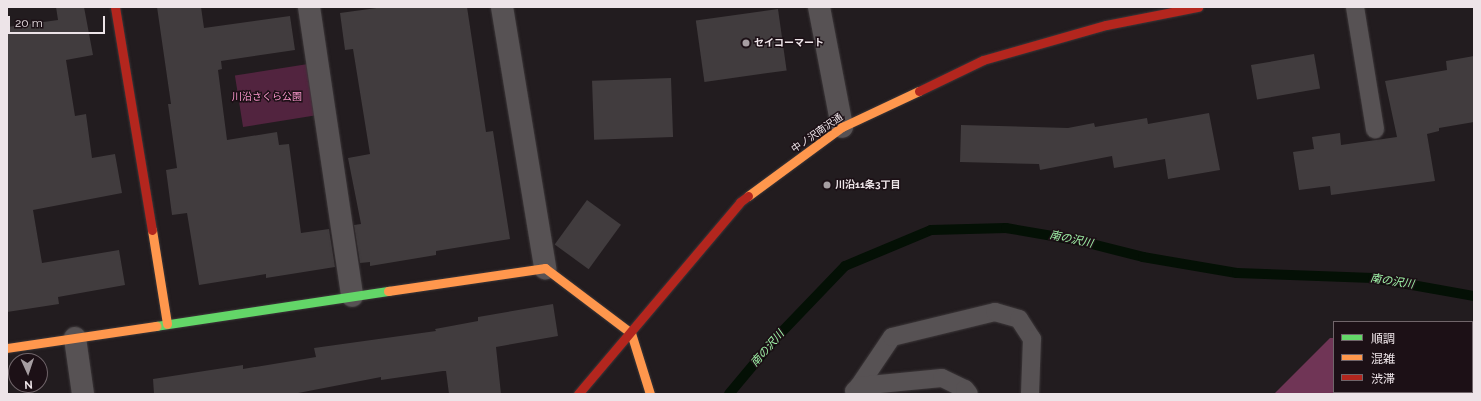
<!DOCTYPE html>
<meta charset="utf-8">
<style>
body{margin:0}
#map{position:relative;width:1481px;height:401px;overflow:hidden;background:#221c1f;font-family:Raleway,"Noto Sans JP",sans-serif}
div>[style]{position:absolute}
.green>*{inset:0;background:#52243f;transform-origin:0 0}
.forest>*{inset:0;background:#703556}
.stream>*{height:10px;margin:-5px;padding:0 5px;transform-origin:5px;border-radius:5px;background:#041005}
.building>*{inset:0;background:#413c3e;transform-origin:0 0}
.roads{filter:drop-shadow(0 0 1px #3c3739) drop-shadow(0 0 1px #3c3739)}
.lane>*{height:18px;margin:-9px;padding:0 9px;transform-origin:9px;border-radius:9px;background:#575254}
.street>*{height:22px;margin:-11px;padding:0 11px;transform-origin:11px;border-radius:11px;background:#575254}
.fast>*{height:9px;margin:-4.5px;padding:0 4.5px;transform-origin:4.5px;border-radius:4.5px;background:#63d668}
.slow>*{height:9px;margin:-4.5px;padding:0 4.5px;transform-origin:4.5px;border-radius:4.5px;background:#ff974d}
.jam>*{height:9px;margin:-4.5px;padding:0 4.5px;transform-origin:4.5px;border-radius:4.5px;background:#b3261e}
.dots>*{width:11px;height:11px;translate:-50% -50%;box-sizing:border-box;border:2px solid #1c1016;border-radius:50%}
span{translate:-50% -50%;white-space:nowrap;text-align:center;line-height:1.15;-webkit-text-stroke:3px #1c1016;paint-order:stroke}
.poi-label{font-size:10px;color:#ede4e8;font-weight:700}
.left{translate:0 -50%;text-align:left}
.park-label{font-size:10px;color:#fd99cf}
.street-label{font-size:10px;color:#ede4e8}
.water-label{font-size:11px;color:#9ff5a8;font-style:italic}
.frame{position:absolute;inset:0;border:8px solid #ede4e8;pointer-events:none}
.legend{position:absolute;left:1333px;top:321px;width:140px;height:72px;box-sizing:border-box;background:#1c1016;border:1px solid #70656a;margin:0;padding:5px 7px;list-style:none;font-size:12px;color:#ede4e8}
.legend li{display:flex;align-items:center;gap:8px;height:20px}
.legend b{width:20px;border:1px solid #70656a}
.north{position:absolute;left:8px;top:353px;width:40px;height:40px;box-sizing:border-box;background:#1c1016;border:1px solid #70656a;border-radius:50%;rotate:177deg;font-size:11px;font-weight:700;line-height:16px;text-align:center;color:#ede4e8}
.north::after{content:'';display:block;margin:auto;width:14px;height:18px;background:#a69ea2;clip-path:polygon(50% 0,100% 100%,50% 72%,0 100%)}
.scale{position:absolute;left:8px;top:16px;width:97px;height:18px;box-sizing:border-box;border:2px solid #ede4e8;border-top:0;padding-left:5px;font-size:12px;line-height:14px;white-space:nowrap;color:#ede4e8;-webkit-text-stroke:3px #1c1016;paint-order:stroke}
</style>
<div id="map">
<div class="green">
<div style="left:308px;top:64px;width:52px;height:74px;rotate:81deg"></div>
</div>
<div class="forest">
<div style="clip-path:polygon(1330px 338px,1334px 338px,1334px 392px,1472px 392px,1472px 347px,1474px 394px,1274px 394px)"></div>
</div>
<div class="stream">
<div style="left:729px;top:394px;width:72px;rotate:-50.1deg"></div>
<div style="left:775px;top:339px;width:101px;rotate:-46.2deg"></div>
<div style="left:845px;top:266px;width:93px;rotate:-22.7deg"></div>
<div style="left:931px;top:230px;width:75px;rotate:-1.5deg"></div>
<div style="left:1006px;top:228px;width:71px;rotate:9.7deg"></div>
<div style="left:1076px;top:240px;width:69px;rotate:14.2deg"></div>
<div style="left:1143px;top:257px;width:95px;rotate:9.7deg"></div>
<div style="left:1237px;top:273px;width:136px;rotate:2.1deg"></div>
<div style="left:1373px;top:278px;width:103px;rotate:10.1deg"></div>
</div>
<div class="building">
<div style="clip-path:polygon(56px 7px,84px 7px,93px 55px,66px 60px,75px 116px,86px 114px,92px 158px,115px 154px,122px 193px,33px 210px,42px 263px,119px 250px,125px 285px,58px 297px,59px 304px,7px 312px,7px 27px,58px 20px)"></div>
<div style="clip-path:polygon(157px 7px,201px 7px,204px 28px,290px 16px,295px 50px,221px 61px,222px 69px,218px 70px,227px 140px,277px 132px,279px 145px,289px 144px,301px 233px,329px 229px,335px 267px,266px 278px,266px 274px,199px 285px,187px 213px,172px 215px,166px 170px,177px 168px,168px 104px,171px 104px)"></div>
<div style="clip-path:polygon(384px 7px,467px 7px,486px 132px,493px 131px,510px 239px,436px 251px,436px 255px,370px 266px,370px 262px,360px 263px,354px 225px,361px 224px,348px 158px,370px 154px,353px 49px,345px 50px,340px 13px)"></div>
<div style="left:778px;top:9px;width:62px;height:83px;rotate:82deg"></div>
<div style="left:1314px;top:54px;width:35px;height:64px;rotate:80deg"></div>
<div style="clip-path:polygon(1474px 56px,1474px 122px,1439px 128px,1439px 131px,1427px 134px,1435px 181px,1331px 195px,1330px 186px,1299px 190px,1293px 152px,1314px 149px,1312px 137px,1340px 133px,1341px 145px,1397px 137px,1385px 81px,1447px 70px,1446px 61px)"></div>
<div style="left:671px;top:78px;width:59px;height:79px;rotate:88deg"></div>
<div style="clip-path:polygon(1209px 113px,1220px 170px,1168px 179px,1165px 159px,1114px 168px,1112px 156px,1040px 170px,1039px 164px,960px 162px,961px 125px,1068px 128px,1094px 123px,1095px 127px,1147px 118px,1148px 124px)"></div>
<div style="left:587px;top:200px;width:42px;height:55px;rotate:36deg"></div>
<div style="clip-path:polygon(553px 304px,558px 336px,496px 347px,501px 394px,449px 394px,446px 371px,443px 371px,381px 380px,381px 377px,293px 394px,154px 394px,153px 379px,243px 365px,243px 369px,316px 357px,314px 348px,436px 331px,435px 329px,478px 321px,478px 317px)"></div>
</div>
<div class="roads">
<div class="lane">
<div style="left:1355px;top:7px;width:124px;rotate:80.7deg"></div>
<div style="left:859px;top:386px;width:59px;rotate:-56deg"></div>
<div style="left:892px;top:337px;width:106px;rotate:-13.6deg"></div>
<div style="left:995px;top:312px;width:25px;rotate:16deg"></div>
<div style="left:1019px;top:319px;width:24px;rotate:57deg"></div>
<div style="left:1032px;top:339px;width:55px;rotate:92.1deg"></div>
<div style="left:854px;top:391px;width:7px;rotate:-45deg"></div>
<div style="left:859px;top:386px;width:83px;rotate:-5.5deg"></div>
<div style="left:942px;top:378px;width:25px;rotate:26deg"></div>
<div style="left:965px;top:389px;width:6px;rotate:51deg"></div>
</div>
<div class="street">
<div style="left:309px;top:7px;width:292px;rotate:81.5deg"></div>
<div style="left:502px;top:7px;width:265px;rotate:80.6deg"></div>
<div style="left:819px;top:7px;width:122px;rotate:79.1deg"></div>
<div style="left:75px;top:338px;width:57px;rotate:81.9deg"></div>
</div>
<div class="fast">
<div style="left:156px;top:326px;width:235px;rotate:-8.6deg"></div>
</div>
<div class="slow">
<div style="left:748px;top:196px;width:117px;rotate:-36.3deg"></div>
<div style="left:842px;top:127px;width:85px;rotate:-25.1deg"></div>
<div style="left:152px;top:230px;width:95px;rotate:80.9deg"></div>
<div style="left:388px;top:291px;width:159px;rotate:-8.3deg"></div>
<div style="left:545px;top:268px;width:108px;rotate:37.1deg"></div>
<div style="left:631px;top:333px;width:64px;rotate:72.7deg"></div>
<div style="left:7px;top:348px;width:151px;rotate:-8.4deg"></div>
</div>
<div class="jam">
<div style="left:115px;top:7px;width:226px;rotate:80.6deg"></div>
<div style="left:919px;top:91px;width:71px;rotate:-25.8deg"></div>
<div style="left:983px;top:60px;width:128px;rotate:-15.9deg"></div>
<div style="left:1106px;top:25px;width:94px;rotate:-11.1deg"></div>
<div style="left:578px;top:394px;width:251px;rotate:-49.8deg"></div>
<div style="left:740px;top:202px;width:10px;rotate:-37deg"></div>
</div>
</div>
<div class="dots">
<div style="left:746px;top:43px;background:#a69ea2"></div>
<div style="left:827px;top:185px;background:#a69ea2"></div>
</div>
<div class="poi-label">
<span class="left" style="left:754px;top:43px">セイコーマート</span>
<span class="left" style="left:835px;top:185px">川沿11条3丁目</span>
</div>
<div class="park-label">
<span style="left:267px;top:97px">川沿さくら公園</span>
</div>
<div class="street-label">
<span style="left:817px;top:133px;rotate:-35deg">中ノ沢南沢通</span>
</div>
<div class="water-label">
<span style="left:1071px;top:240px;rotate:12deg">南の沢川</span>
<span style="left:1392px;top:282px;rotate:9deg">南の沢川</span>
<span style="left:768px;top:349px;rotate:-49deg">南の沢川</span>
</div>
<div class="frame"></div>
<ul class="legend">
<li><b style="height:5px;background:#63d668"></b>順調</li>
<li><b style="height:5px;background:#ff974d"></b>混雑</li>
<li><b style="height:5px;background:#b3261e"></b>渋滞</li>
</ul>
<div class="north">N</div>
<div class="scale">20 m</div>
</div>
